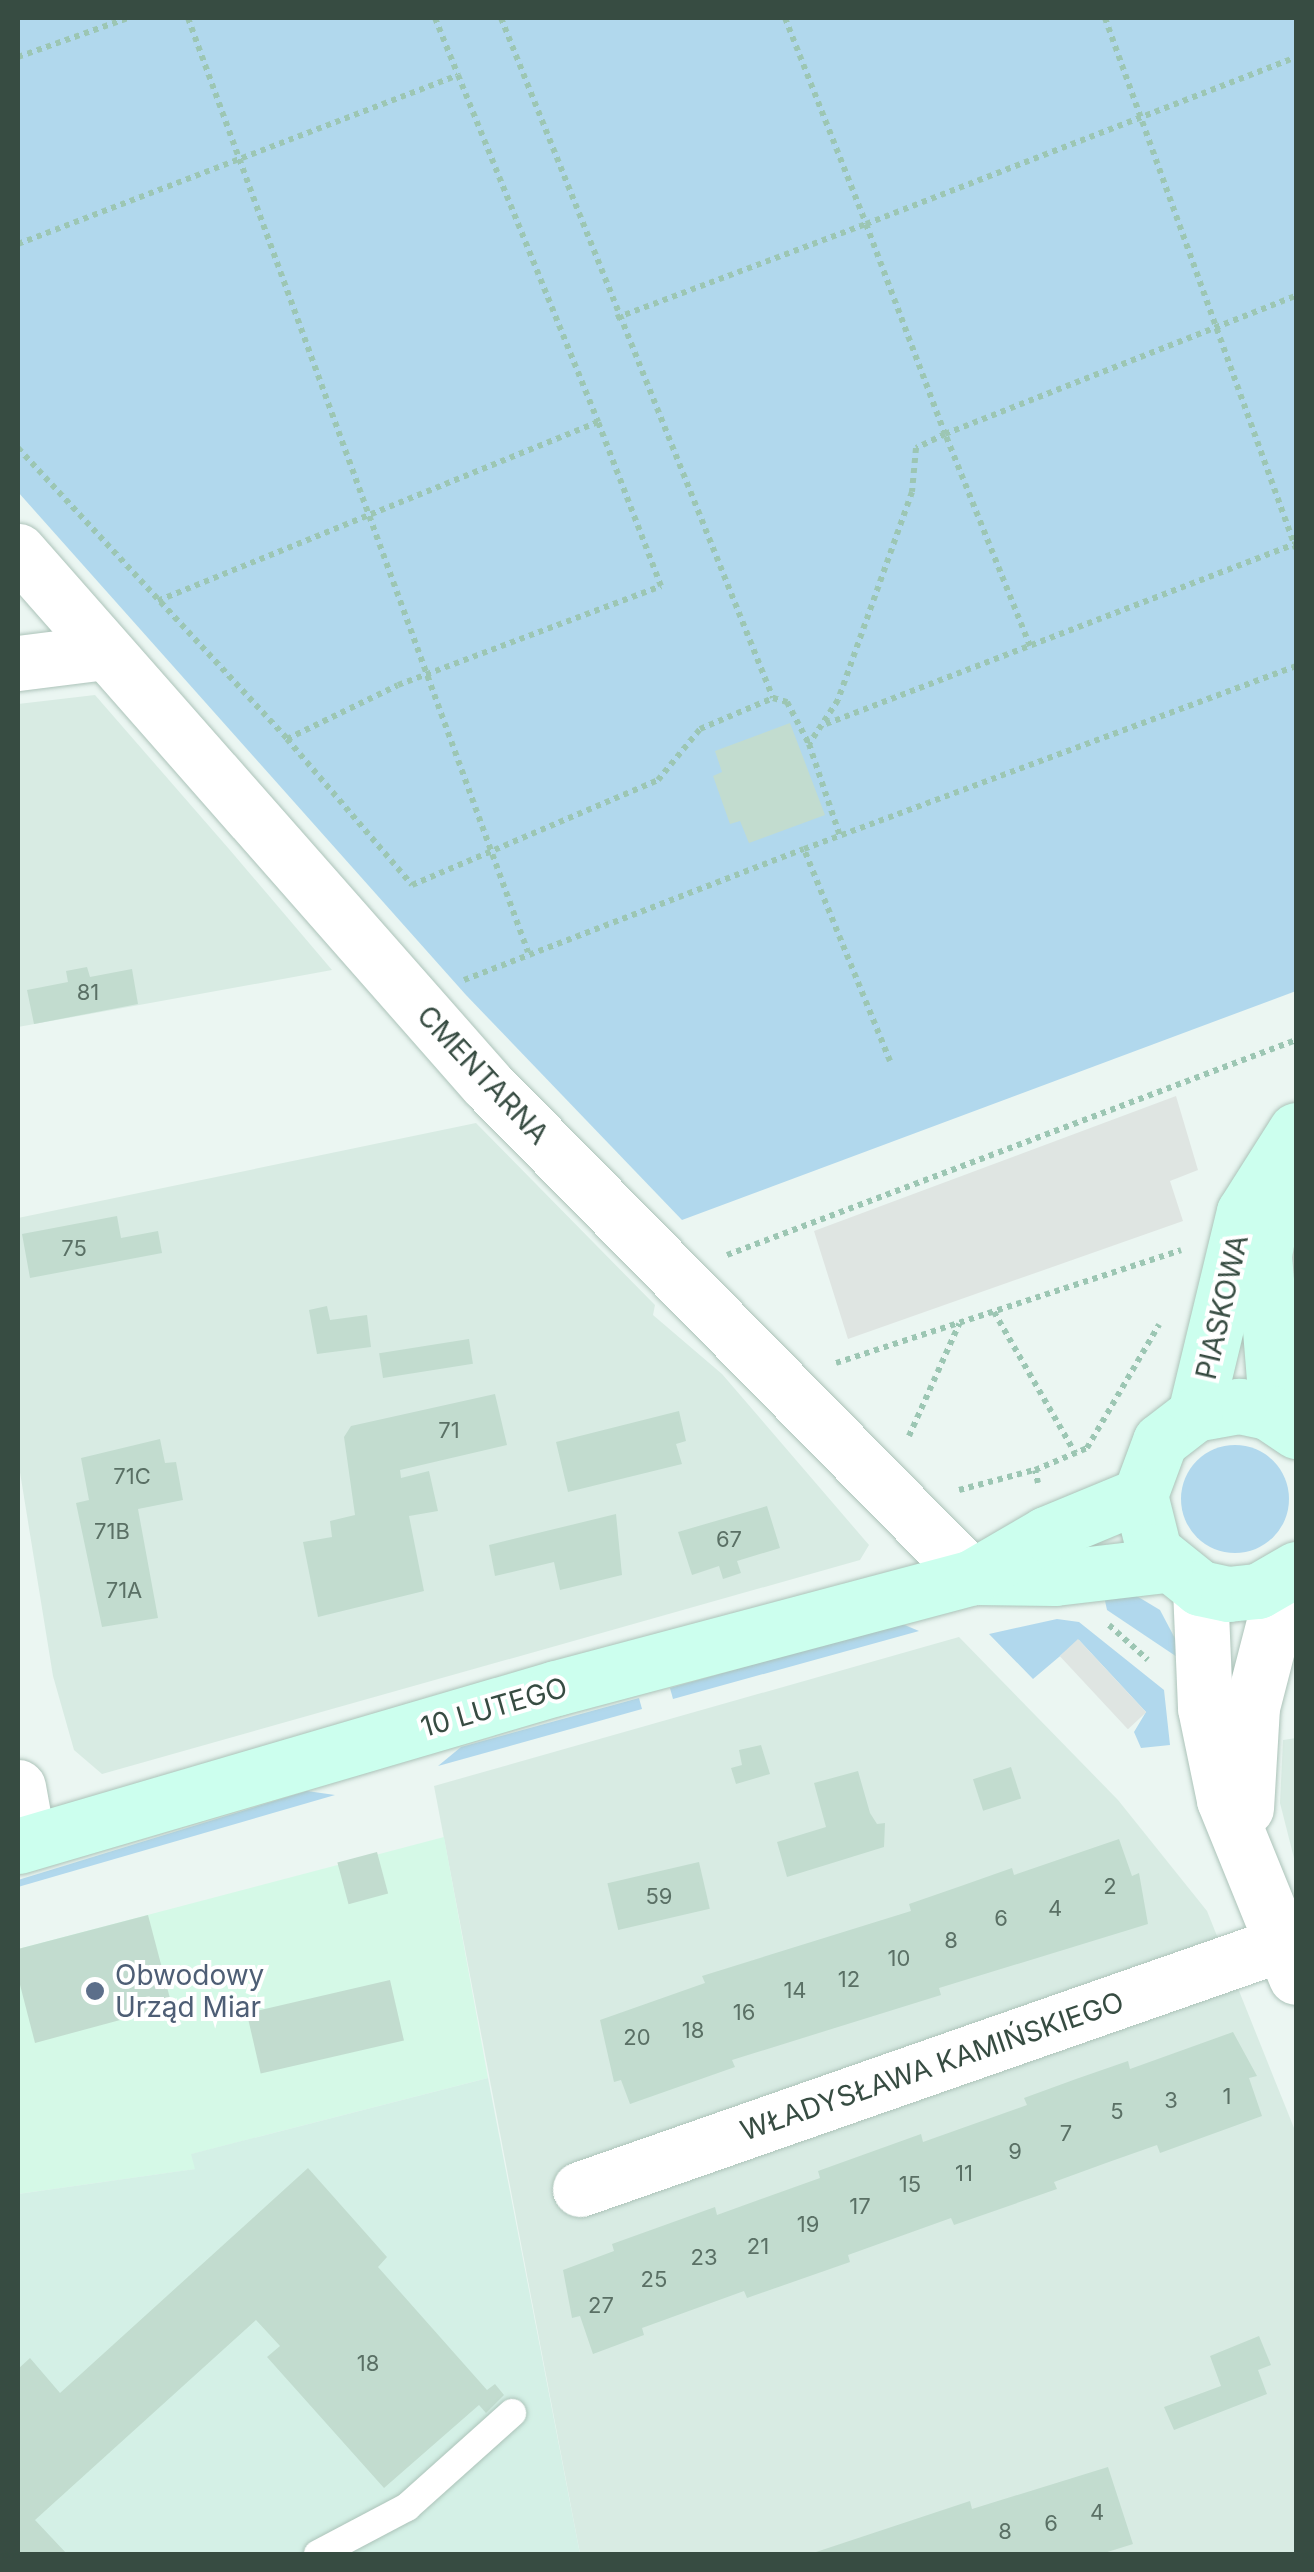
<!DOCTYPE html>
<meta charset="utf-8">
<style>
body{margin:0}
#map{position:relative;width:1314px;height:2572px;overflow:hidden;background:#ebf6f2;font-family:Inter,sans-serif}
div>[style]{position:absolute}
.residential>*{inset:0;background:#d8ebe3}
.commercial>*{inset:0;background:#d5f9e7}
.education>*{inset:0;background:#d4f0e6}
.green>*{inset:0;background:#b1d8ed}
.round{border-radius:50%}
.parking>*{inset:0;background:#dfe5e2;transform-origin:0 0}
.building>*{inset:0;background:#c2dccf;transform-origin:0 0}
.path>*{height:6px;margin-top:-3px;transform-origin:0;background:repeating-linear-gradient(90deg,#9cc6b3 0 5px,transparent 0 10px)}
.roads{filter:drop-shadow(0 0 2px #acc3b9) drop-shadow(0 0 2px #acc3b9)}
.lane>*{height:28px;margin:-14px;padding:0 14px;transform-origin:14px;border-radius:14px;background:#fff}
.street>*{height:55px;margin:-27.5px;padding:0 27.5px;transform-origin:27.5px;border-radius:27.5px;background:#fff}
.secondary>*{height:55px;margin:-27.5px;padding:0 27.5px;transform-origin:27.5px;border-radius:27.5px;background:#cfe}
.dots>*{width:28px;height:28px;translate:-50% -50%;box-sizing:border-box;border:5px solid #fff;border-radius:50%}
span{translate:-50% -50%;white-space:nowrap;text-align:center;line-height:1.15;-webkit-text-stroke:8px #fff;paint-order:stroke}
.number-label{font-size:22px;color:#5a7065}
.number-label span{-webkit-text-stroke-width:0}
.street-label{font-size:28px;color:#374c42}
.service-label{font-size:28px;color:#4e5e75}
.left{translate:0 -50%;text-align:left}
.frame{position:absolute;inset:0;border:20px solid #374c42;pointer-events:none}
</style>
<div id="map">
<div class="residential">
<div style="clip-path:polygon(95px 695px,229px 849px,332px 970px,18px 1027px,18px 704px)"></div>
<div style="clip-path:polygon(476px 1123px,655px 1305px,653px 1315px,722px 1374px,869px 1545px,860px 1560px,102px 1774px,74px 1750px,53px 1676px,18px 1460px,18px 1218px)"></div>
<div style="clip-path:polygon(959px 1637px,1118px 1800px,1207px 1911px,1296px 2133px,1296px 2554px,580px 2554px,434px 1786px)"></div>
<div style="clip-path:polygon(1296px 1738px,1296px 1866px,1280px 1803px,1283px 1740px)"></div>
</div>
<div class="commercial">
<div style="clip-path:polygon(444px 1837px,488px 2078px,192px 2154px,196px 2169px,18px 2194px,18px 1949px)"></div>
</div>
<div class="education">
<div style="clip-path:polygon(488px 2078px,580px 2554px,18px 2554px,18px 2194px,195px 2169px,191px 2154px)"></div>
</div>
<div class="green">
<div style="clip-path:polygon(18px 18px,1296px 18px,1296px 991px,682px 1220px,466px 995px,18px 492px)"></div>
<div class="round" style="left:1181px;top:1445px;width:108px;height:108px"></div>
<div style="clip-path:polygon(1102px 1587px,1130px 1592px,1160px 1610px,1189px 1665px,1107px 1610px)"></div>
<div style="clip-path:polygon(1057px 1619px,1079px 1622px,1164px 1690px,1170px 1745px,1141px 1748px,1134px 1732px,1146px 1712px,1079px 1640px,1033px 1679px,989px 1634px)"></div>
<div style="clip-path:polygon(900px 1623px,919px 1631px,673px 1699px,670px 1688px)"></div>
<div style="clip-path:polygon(639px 1698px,642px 1709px,438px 1766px,461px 1747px)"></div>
<div style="clip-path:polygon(307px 1791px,335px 1795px,18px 1887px,18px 1880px)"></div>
</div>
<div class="parking">
<div style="clip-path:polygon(1176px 1096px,1198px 1170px,1170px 1181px,1183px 1221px,848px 1339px,814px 1231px)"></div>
<div style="left:1078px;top:1639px;width:100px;height:25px;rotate:47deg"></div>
</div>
<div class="building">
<div style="clip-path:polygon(790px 723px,825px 815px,749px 843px,740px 821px,730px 824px,713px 776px,722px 772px,715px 751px)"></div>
<div style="clip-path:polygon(87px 967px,90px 977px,132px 969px,138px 1004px,34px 1024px,27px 990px,68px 982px,66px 971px)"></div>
<div style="clip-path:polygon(117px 1216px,121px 1238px,158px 1231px,162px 1253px,30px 1278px,22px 1234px)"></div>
<div style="clip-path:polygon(327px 1306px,330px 1320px,367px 1315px,371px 1347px,317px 1354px,309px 1310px)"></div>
<div style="left:469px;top:1339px;width:25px;height:91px;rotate:81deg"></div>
<div style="clip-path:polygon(495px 1394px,507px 1445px,400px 1470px,401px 1478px,429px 1471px,438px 1511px,409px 1516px,424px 1591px,318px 1617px,303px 1542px,332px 1537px,330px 1521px,355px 1515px,344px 1437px,351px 1426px)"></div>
<div style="clip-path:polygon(679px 1411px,686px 1441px,676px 1444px,682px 1464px,568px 1492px,556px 1442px)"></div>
<div style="clip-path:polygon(160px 1439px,165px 1463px,176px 1462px,183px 1500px,138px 1509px,158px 1618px,102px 1627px,76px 1503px,89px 1500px,81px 1458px)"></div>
<div style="clip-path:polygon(767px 1506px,780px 1548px,737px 1561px,741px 1573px,723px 1579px,719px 1566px,692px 1575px,678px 1532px)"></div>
<div style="clip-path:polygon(616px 1514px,622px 1575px,560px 1590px,554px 1562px,495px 1576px,489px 1545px)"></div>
<div style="clip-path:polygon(761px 1745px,770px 1774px,736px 1784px,731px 1768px,742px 1765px,739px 1750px)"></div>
<div style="left:1011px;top:1767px;width:33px;height:40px;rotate:72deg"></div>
<div style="clip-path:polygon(858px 1771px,870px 1813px,877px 1824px,885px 1823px,884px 1847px,787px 1877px,777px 1842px,826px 1827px,814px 1783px)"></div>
<div style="clip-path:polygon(1119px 1839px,1132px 1876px,1139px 1873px,1148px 1924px,939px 1988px,941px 1995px,732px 2060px,735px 2067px,630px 2104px,621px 2080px,614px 2082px,600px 2020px,705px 1983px,702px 1976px,911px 1911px,909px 1904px,961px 1886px,1012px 1868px,1014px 1875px)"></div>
<div style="left:377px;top:1852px;width:43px;height:41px;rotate:75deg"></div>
<div style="left:699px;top:1862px;width:48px;height:94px;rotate:77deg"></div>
<div style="clip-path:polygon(148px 1915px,172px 2006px,35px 2043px,18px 1977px,18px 1949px)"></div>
<div style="left:390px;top:1980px;width:62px;height:147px;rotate:77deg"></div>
<div style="clip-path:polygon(1233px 2032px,1257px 2076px,1249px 2078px,1262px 2116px,1160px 2153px,1157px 2145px,1106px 2163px,1054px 2182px,1057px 2189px,954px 2225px,951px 2218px,848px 2255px,850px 2262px,747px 2298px,744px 2291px,642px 2328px,644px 2335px,593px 2354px,580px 2316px,572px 2318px,563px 2270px,614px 2251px,612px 2244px,715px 2207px,717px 2215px,820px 2178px,818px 2171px,921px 2134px,923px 2142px,1027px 2105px,1024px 2098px,1076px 2079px,1128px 2061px,1130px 2069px)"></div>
<div style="clip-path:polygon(308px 2168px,387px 2257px,378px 2267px,487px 2390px,495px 2384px,504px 2395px,486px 2413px,479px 2405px,384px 2488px,267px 2357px,280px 2346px,256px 2320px,35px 2520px,67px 2554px,18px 2554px,18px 2369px,30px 2358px,60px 2393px)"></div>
<div style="clip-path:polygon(1259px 2336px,1271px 2365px,1258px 2370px,1267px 2394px,1174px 2430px,1164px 2407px,1221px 2386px,1210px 2356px)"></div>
<div style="clip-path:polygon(1108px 2467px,1133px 2544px,1101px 2554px,810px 2554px,970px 2501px,972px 2509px)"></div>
</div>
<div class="path">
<div style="left:188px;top:18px;width:994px;rotate:70deg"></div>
<div style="left:435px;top:18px;width:61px;rotate:68deg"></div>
<div style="left:501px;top:18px;width:732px;rotate:68.2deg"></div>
<div style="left:773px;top:698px;width:15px;rotate:16deg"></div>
<div style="left:787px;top:702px;width:47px;rotate:62.4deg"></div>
<div style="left:785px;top:18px;width:221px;rotate:68.5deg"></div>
<div style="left:866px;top:224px;width:461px;rotate:-21.2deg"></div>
<div style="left:1105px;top:18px;width:564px;rotate:70.22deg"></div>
<div style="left:18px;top:57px;width:117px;rotate:-19.5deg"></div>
<div style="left:18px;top:244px;width:471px;rotate:-21deg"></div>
<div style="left:458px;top:75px;width:374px;rotate:68deg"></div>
<div style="left:598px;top:422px;width:475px;rotate:157.9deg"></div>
<div style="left:616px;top:318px;width:267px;rotate:-20.6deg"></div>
<div style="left:866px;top:224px;width:224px;rotate:69.4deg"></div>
<div style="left:945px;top:434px;width:32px;rotate:154deg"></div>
<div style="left:916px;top:448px;width:44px;rotate:95.2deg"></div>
<div style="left:912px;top:492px;width:221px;rotate:109.6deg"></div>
<div style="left:838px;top:700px;width:53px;rotate:123.4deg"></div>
<div style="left:809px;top:744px;width:97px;rotate:71.4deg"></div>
<div style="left:18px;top:448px;width:396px;rotate:47.2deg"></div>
<div style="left:287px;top:739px;width:192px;rotate:49.4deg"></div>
<div style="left:412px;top:885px;width:267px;rotate:-23.1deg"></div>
<div style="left:658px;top:780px;width:66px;rotate:-50.5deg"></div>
<div style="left:700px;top:729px;width:79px;rotate:-23deg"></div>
<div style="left:1030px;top:646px;width:228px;rotate:-111.8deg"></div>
<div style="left:945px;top:434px;width:377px;rotate:-21.5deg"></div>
<div style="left:826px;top:724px;width:502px;rotate:-21deg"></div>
<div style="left:287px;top:739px;width:123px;rotate:-25.9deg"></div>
<div style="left:398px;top:685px;width:281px;rotate:-20.6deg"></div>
<div style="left:661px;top:586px;width:176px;rotate:-111deg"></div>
<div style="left:464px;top:980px;width:364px;rotate:-21.1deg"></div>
<div style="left:890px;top:1061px;width:229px;rotate:-112.1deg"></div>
<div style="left:804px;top:849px;width:525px;rotate:-20.4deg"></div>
<div style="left:727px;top:1255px;width:608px;rotate:-20.7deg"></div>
<div style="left:994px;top:1312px;width:163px;rotate:60.1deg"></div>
<div style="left:836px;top:1363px;width:363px;rotate:-18.1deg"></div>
<div style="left:909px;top:1436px;width:123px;rotate:-65.9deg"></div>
<div style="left:1038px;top:1483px;width:13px;rotate:-103deg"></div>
<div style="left:1035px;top:1470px;width:56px;rotate:-22.9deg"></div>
<div style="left:1087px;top:1448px;width:143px;rotate:-59.7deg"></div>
<div style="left:959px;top:1490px;width:78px;rotate:-14.9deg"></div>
<div style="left:1109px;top:1625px;width:52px;rotate:41.9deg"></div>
</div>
<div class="roads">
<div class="lane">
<div style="left:318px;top:2554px;width:101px;rotate:-27.8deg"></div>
<div style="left:407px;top:2507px;width:141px;rotate:-41.8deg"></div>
</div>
<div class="street">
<div style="left:18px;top:551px;width:710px;rotate:48.65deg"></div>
<div style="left:487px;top:1084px;width:692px;rotate:45.47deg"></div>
<div style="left:18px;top:663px;width:88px;rotate:-7.2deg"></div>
<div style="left:1200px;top:1588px;width:120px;rotate:87.6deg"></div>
<div style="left:1205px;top:1708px;width:94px;rotate:78.3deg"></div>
<div style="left:1224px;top:1800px;width:191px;rotate:67.9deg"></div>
<div style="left:18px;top:1787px;width:56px;rotate:79.7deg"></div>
<div style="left:1246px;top:1808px;width:101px;rotate:-86.6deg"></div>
<div style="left:1252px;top:1707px;width:132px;rotate:-75.5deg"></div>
<div style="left:580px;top:2189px;width:746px;rotate:-19.26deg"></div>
</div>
<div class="secondary">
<div style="left:1273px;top:1204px;width:52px;rotate:100deg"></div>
<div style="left:1264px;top:1255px;width:163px;rotate:85.4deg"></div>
<div style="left:1195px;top:1414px;width:208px;rotate:-76.4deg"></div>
<div style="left:1244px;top:1212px;width:97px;rotate:-57.6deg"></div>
<div style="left:1296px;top:1431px;width:34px;rotate:-146deg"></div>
<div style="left:1268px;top:1412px;width:30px;rotate:-168deg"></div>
<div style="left:1239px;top:1406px;width:45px;rotate:169.7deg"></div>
<div style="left:1195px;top:1414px;width:44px;rotate:142.4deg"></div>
<div style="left:1160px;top:1441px;width:58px;rotate:110.3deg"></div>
<div style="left:1140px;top:1495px;width:58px;rotate:76deg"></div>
<div style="left:1154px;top:1551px;width:59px;rotate:38.8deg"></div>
<div style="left:1200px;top:1588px;width:29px;rotate:12deg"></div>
<div style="left:1228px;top:1594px;width:30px;rotate:-6deg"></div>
<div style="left:1258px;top:1591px;width:44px;rotate:-30.1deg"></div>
<div style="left:972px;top:1577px;width:83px;rotate:0.7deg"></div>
<div style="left:1055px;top:1578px;width:111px;rotate:-6.7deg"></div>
<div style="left:18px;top:1846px;width:561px;rotate:-16.37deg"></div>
<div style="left:556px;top:1688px;width:431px;rotate:-14.9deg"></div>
<div style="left:972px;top:1577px;width:86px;rotate:-30.2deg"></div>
<div style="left:1046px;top:1534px;width:102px;rotate:-22.5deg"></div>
</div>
</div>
<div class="dots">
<div style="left:95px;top:1991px;background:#5c6f8a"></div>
</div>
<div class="number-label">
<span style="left:88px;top:993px">81</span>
<span style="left:74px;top:1249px">75</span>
<span style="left:449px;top:1431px">71</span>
<span style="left:132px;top:1477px">71C</span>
<span style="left:112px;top:1532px">71B</span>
<span style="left:729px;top:1540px">67</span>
<span style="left:124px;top:1591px">71A</span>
<span style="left:1110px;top:1887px">2</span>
<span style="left:659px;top:1897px">59</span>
<span style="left:1055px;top:1909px">4</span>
<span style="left:1001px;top:1919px">6</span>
<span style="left:951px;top:1941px">8</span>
<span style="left:899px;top:1959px">10</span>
<span style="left:849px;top:1980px">12</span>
<span style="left:795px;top:1991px">14</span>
<span style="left:744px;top:2013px">16</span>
<span style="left:693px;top:2031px">18</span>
<span style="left:637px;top:2038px">20</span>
<span style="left:1227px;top:2097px">1</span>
<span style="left:1171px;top:2101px">3</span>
<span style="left:1117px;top:2112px">5</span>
<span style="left:1066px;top:2134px">7</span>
<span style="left:1015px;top:2152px">9</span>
<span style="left:964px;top:2174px">11</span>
<span style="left:910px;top:2185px">15</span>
<span style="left:860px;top:2207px">17</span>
<span style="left:808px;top:2225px">19</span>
<span style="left:758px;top:2247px">21</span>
<span style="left:704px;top:2258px">23</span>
<span style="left:654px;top:2280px">25</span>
<span style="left:601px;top:2306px">27</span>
<span style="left:368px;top:2364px">18</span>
<span style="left:1097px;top:2513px">4</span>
<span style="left:1051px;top:2524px">6</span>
<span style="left:1005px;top:2532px">8</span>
</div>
<div class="street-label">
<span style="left:483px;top:1075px;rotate:47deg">CMENTARNA</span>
<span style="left:1222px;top:1307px;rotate:-77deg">PIASKOWA</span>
<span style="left:494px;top:1707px;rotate:-16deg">10 LUTEGO</span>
<span style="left:932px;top:2066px;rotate:-19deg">WŁADYSŁAWA KAMIŃSKIEGO</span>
</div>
<div class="service-label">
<span class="left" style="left:115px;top:1991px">Obwodowy<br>Urząd Miar</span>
</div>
<div class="frame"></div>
</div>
